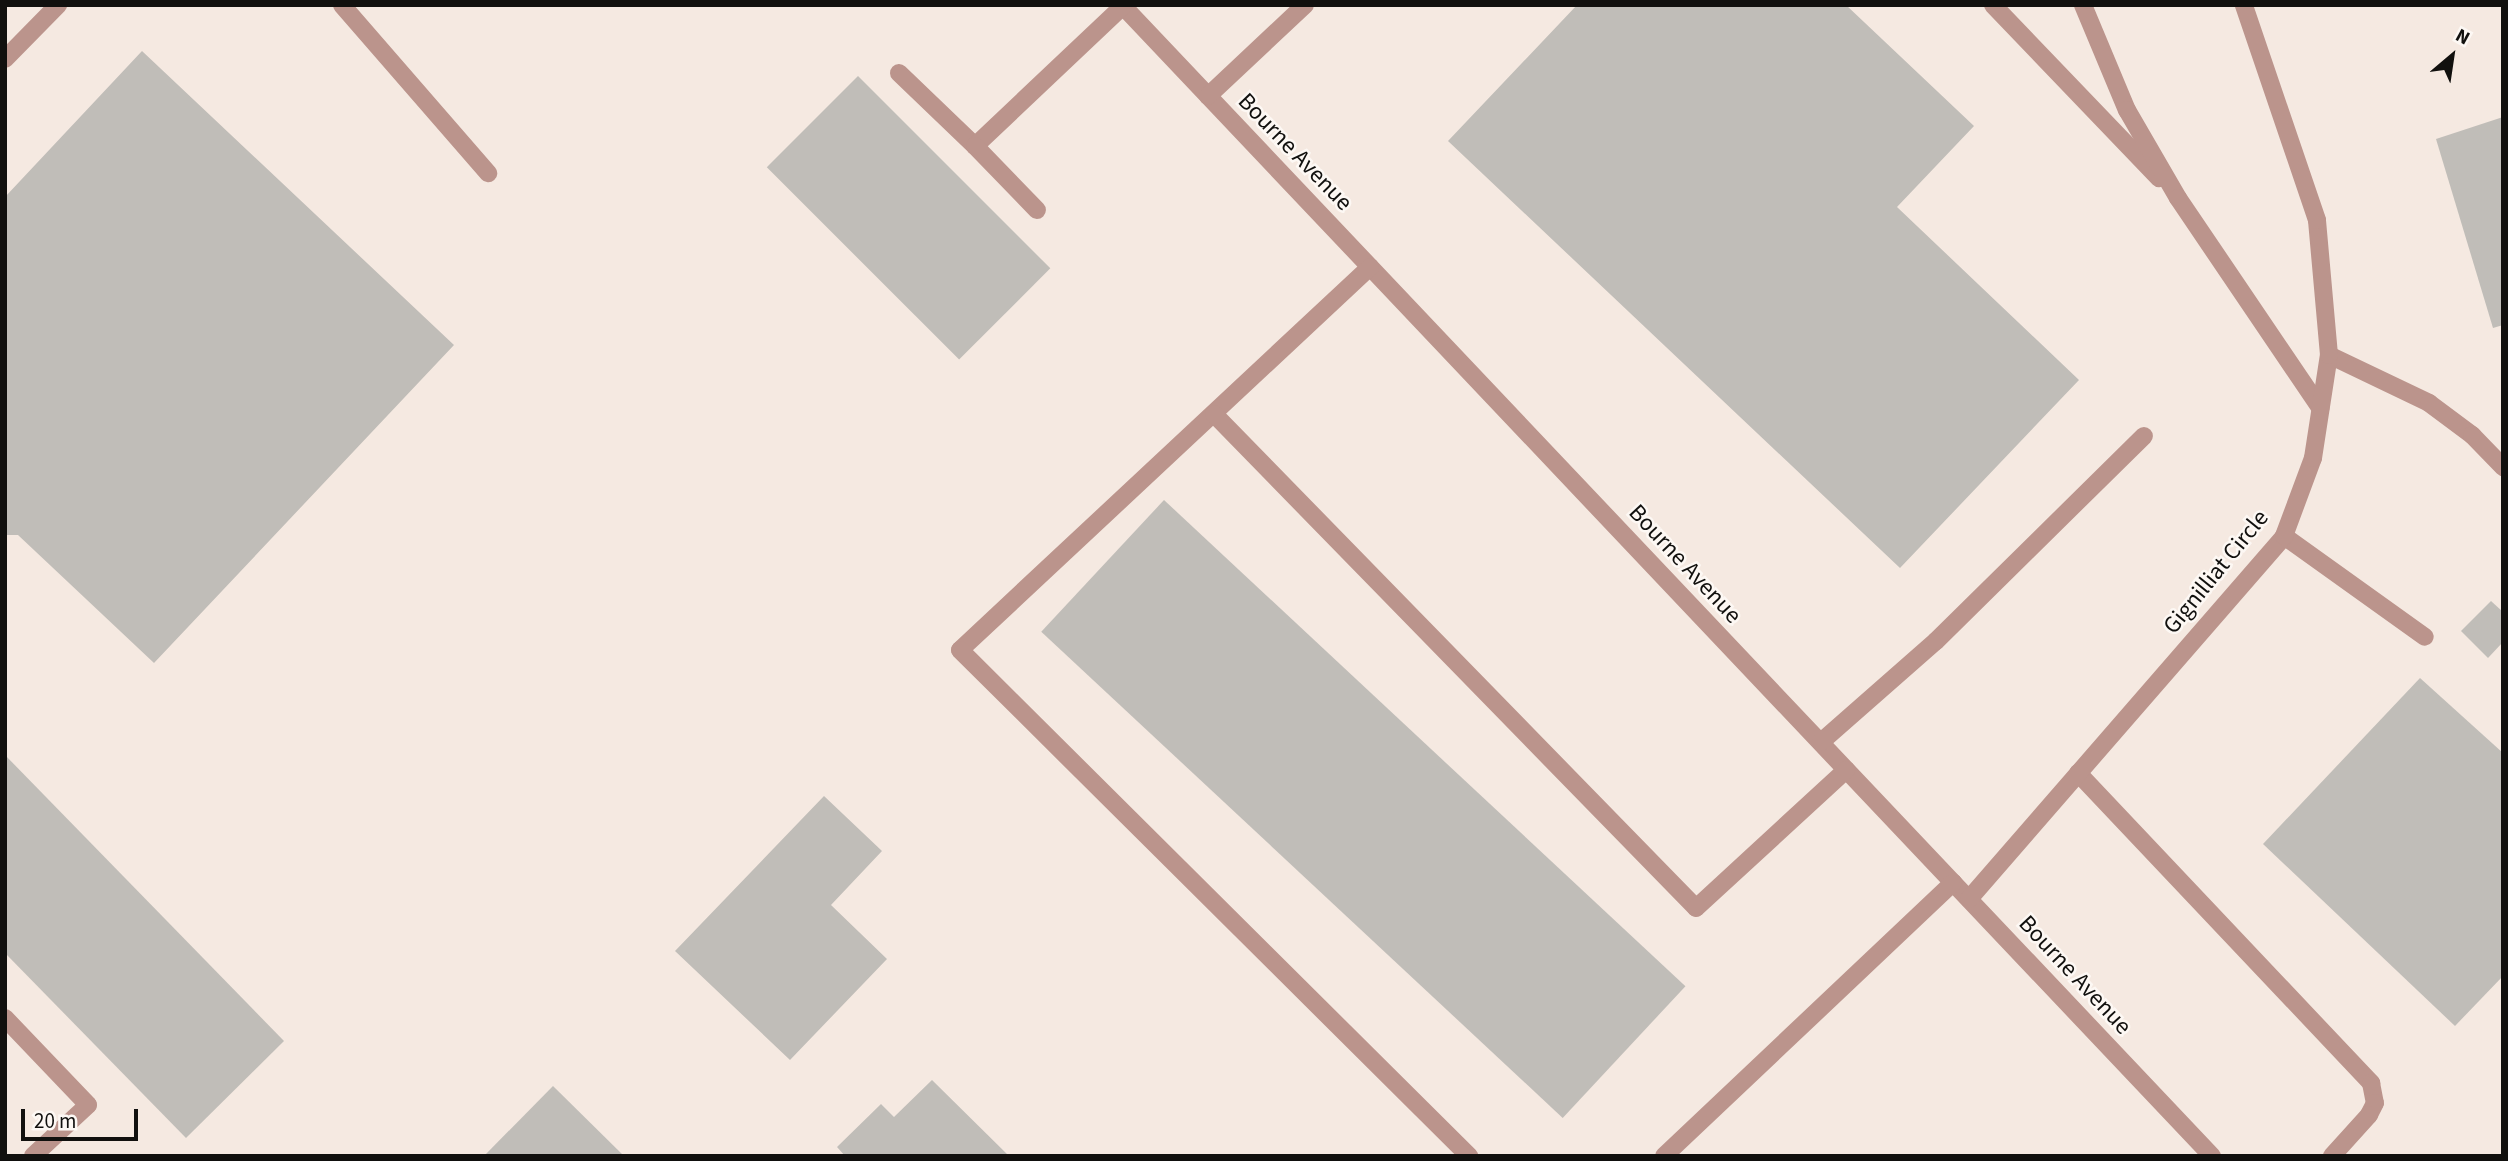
<!DOCTYPE html>
<style>
body{margin:0}
#map{position:relative;width:2508px;height:1161px;overflow:hidden;background:#fdf8f4;font-family:"Source Sans 3",sans-serif}
div>[style]{position:absolute}
.built>*{inset:0;background:#f5e9e1;transform-origin:0 0}
.building>*{inset:0;background:#c0bdb8;transform-origin:0 0}
.minor>*{height:18px;margin:-9px;padding:0 9px;transform-origin:9px;border-radius:9px;background:#bb948c}
span{translate:-50% -50%;white-space:nowrap;text-align:center;line-height:1.15;-webkit-text-stroke:5px #fdf8f4;paint-order:stroke}
.street-label{font-size:24px;color:#11100e}
.frame{position:absolute;inset:0;border:7px solid #11100e;pointer-events:none}
.north{position:absolute;left:2417px;top:21px;width:70px;height:70px;-webkit-text-stroke:5px #fdf8f4;paint-order:stroke;rotate:29deg;font-size:19px;font-weight:700;line-height:28px;text-align:center;color:#11100e}
.north::after{content:'';display:block;margin:auto;width:24px;height:32px;background:#11100e;clip-path:polygon(50% 0,100% 100%,50% 72%,0 100%)}
.scale{position:absolute;left:21px;top:1109px;width:117px;height:32px;box-sizing:border-box;border:4px solid #11100e;border-top:0;padding-left:9px;font-size:21px;line-height:24px;white-space:nowrap;color:#11100e;-webkit-text-stroke:5px #fdf8f4;paint-order:stroke}
</style>
<div id="map">
<div class="built">
<div style="left:5px;top:5px;width:2498px;height:1151px"></div>
</div>
<div class="building">
<div style="clip-path:polygon(1577px 5px,1846px 5px,1974px 126px,1897px 207px,2079px 380px,1900px 568px,1448px 141px)"></div>
<div style="clip-path:polygon(142px 51px,454px 345px,154px 663px,18px 535px,5px 535px,5px 197px)"></div>
<div style="left:858px;top:76px;width:272px;height:129px;rotate:45deg"></div>
<div style="clip-path:polygon(2503px 117px,2503px 325px,2493px 328px,2436px 139px)"></div>
<div style="left:1164px;top:500px;width:713px;height:180px;rotate:43deg"></div>
<div style="clip-path:polygon(2491px 601px,2503px 612px,2503px 642px,2488px 658px,2461px 631px)"></div>
<div style="clip-path:polygon(2420px 678px,2503px 753px,2503px 976px,2455px 1026px,2263px 844px)"></div>
<div style="clip-path:polygon(5px 755px,284px 1041px,186px 1138px,5px 953px)"></div>
<div style="clip-path:polygon(824px 796px,882px 851px,831px 905px,887px 959px,790px 1060px,675px 951px)"></div>
<div style="clip-path:polygon(932px 1080px,1009px 1156px,845px 1156px,837px 1147px,881px 1104px,894px 1117px)"></div>
<div style="clip-path:polygon(553px 1086px,624px 1156px,484px 1156px)"></div>
</div>
<div class="minor">
<div style="left:342px;top:5px;width:223px;rotate:49deg"></div>
<div style="left:1122px;top:5px;width:1585px;rotate:46.56deg"></div>
<div style="left:1993px;top:5px;width:240px;rotate:46.2deg"></div>
<div style="left:2083px;top:5px;width:114px;rotate:67.3deg"></div>
<div style="left:2127px;top:110px;width:102px;rotate:59.9deg"></div>
<div style="left:2178px;top:198px;width:254px;rotate:55.9deg"></div>
<div style="left:5px;top:59px;width:76px;rotate:-45.5deg"></div>
<div style="left:899px;top:73px;width:105px;rotate:43.8deg"></div>
<div style="left:975px;top:146px;width:204px;rotate:-43.4deg"></div>
<div style="left:1208px;top:96px;width:133px;rotate:-43.2deg"></div>
<div style="left:975px;top:146px;width:89px;rotate:45.9deg"></div>
<div style="left:1370px;top:267px;width:561px;rotate:136.95deg"></div>
<div style="left:960px;top:650px;width:718px;rotate:44.83deg"></div>
<div style="left:2329px;top:355px;width:111px;rotate:25.6deg"></div>
<div style="left:2429px;top:403px;width:54px;rotate:36.7deg"></div>
<div style="left:2472px;top:435px;width:45px;rotate:45.9deg"></div>
<div style="left:1214px;top:414px;width:690px;rotate:45.7deg"></div>
<div style="left:1696px;top:908px;width:204px;rotate:-42.6deg"></div>
<div style="left:2284px;top:536px;width:173px;rotate:35.6deg"></div>
<div style="left:1821px;top:742px;width:153px;rotate:-41.3deg"></div>
<div style="left:1936px;top:641px;width:292px;rotate:-44.6deg"></div>
<div style="left:2078px;top:773px;width:427px;rotate:46.6deg"></div>
<div style="left:2371px;top:1083px;width:20px;rotate:79deg"></div>
<div style="left:2375px;top:1103px;width:13px;rotate:117deg"></div>
<div style="left:2369px;top:1115px;width:55px;rotate:132.1deg"></div>
<div style="left:1969px;top:899px;width:481px;rotate:-49deg"></div>
<div style="left:2284px;top:536px;width:83px;rotate:-69.6deg"></div>
<div style="left:2313px;top:458px;width:104px;rotate:-81.2deg"></div>
<div style="left:2329px;top:355px;width:136px;rotate:-95.1deg"></div>
<div style="left:2317px;top:220px;width:227px;rotate:-108.8deg"></div>
<div style="left:5px;top:1018px;width:120px;rotate:46.3deg"></div>
<div style="left:88px;top:1105px;width:75px;rotate:137.2deg"></div>
<div style="left:1664px;top:1156px;width:398px;rotate:-43.4deg"></div>
</div>
<div class="street-label">
<span style="left:1295px;top:152px;rotate:46deg">Bourne Avenue</span>
<span style="left:1685px;top:564px;rotate:47deg">Bourne Avenue</span>
<span style="left:2216px;top:572px;rotate:-51deg">Gignilliat Circle</span>
<span style="left:2075px;top:975px;rotate:47deg">Bourne Avenue</span>
</div>
<div class="frame"></div>
<div class="north">N</div>
<div class="scale">20 m</div>
</div>
